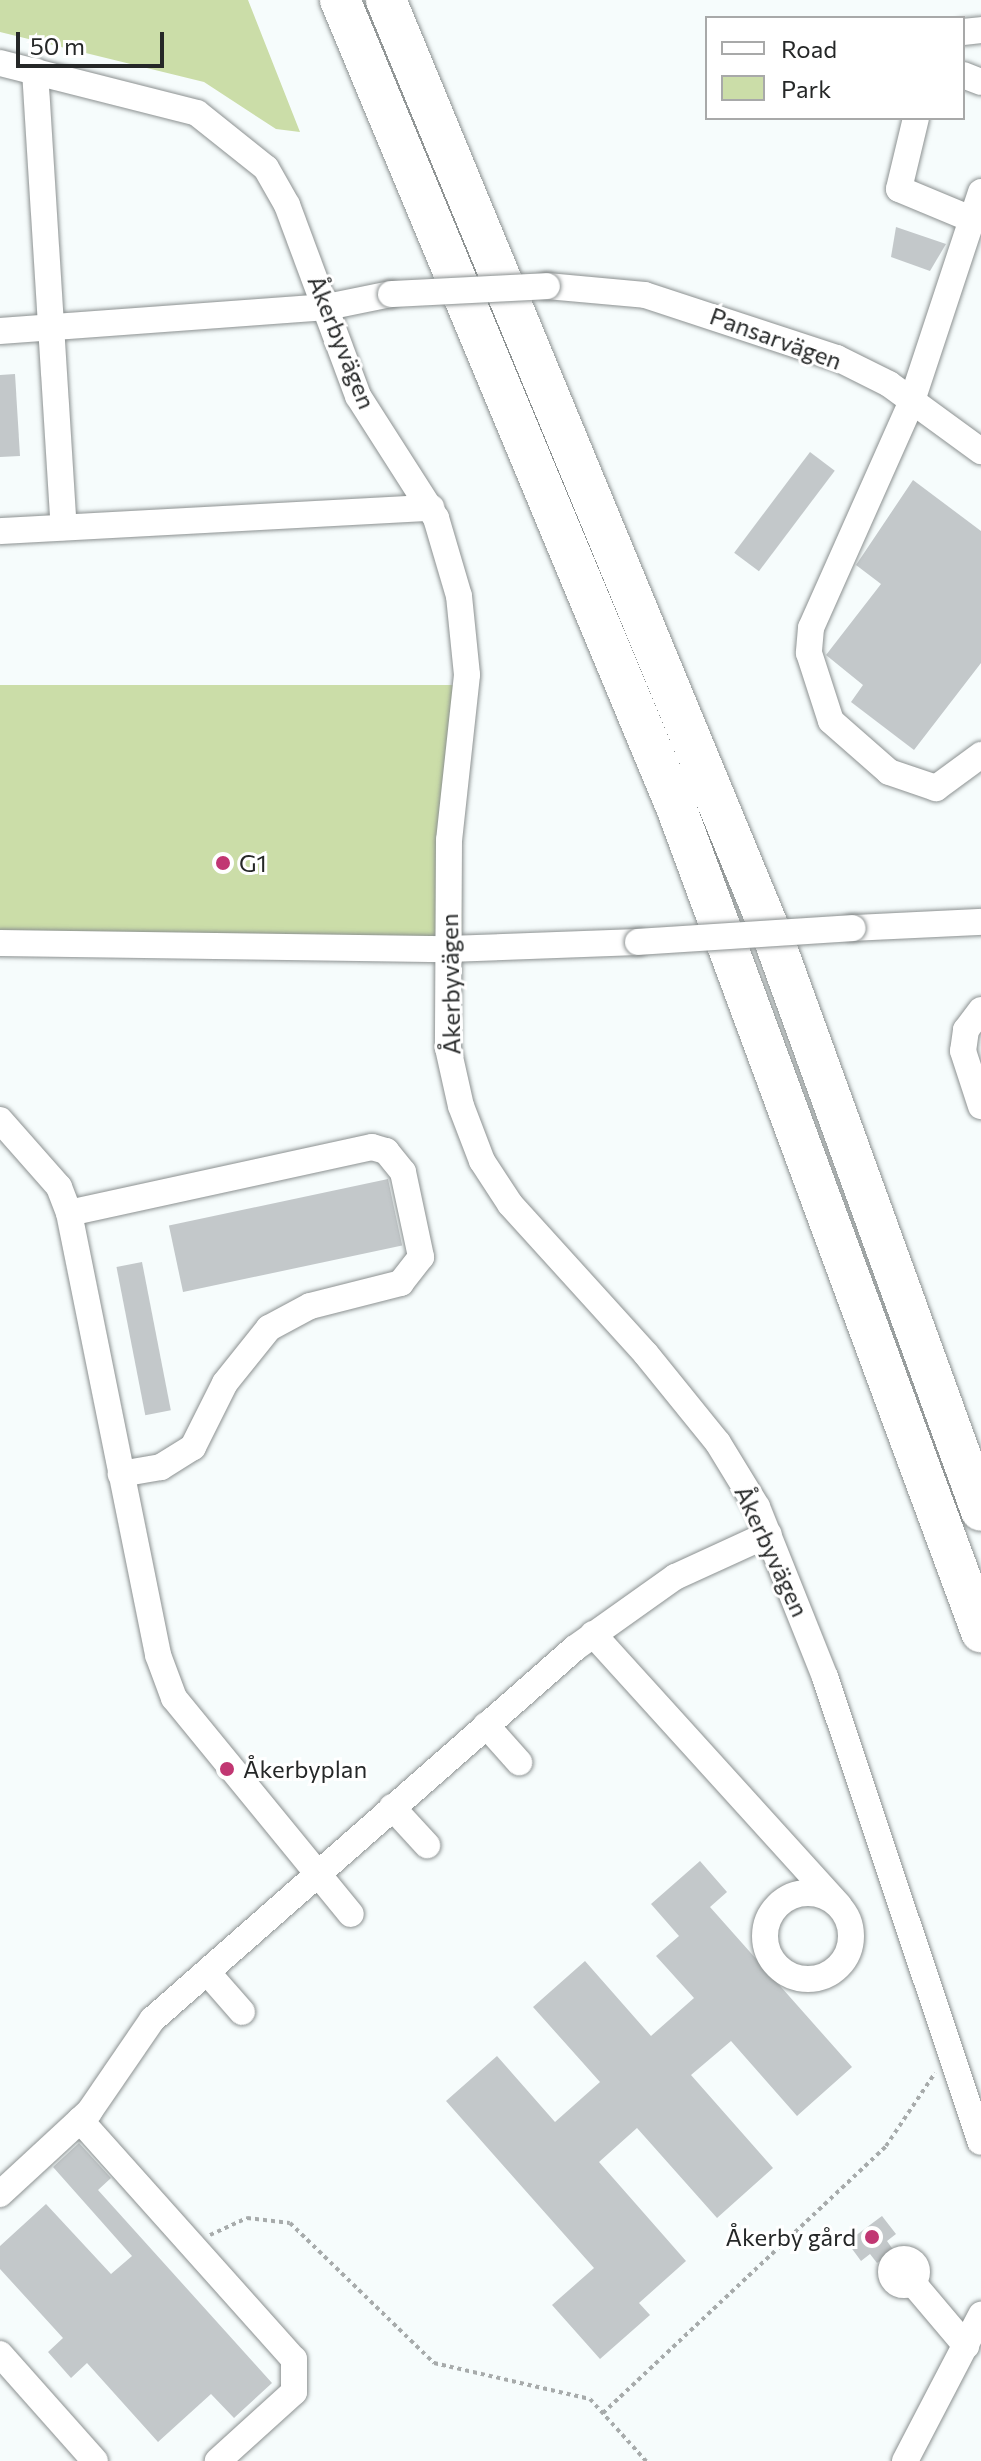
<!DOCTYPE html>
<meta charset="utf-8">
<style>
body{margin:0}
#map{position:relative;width:981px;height:2461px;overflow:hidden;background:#f6fcfc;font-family:Commissioner,sans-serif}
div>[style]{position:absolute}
.green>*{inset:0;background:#cbdda8;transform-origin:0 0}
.building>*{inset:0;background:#c3c8ca;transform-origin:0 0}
.path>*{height:4px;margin-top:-2px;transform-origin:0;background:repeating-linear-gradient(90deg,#a7abab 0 4px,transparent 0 8px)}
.roads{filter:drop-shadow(0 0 2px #8c9191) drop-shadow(0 0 2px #8c9191)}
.minor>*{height:26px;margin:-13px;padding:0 13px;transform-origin:13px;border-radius:13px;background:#fff}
.minor>.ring{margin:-13px;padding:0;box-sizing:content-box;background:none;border:26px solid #fff;border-radius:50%}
.highway>*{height:40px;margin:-20px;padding:0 20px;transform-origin:20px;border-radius:20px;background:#fff}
.bridges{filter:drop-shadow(0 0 2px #8c9191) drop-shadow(0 0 2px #8c9191)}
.minor-bridge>*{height:26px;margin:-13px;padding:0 13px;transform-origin:13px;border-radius:13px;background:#fff}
.dots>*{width:22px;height:22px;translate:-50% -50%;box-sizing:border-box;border:4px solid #fff;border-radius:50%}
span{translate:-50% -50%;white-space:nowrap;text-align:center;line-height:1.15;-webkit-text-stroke:6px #fff;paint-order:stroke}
.street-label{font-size:24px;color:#252727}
.poi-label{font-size:24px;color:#252727}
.left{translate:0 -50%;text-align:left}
.right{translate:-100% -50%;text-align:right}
.legend{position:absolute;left:705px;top:16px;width:260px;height:104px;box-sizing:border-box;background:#fff;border:2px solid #a8a9a9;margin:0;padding:10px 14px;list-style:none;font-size:24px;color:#252727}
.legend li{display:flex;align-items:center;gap:16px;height:40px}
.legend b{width:40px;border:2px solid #a8a9a9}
.scale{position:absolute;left:16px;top:32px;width:148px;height:36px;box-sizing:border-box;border:4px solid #252727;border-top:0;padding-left:10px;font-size:24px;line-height:28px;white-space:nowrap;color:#252727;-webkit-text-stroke:6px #fff;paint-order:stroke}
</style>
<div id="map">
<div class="green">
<div style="clip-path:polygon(0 0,248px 0,300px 132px,276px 129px,204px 82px,0 32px)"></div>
<div style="left:0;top:685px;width:462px;height:254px"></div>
</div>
<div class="building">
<div style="clip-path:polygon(896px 227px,946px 244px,930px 271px,891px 257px)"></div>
<div style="clip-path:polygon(15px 374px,20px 456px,0 457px,0 375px)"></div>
<div style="left:810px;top:452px;width:31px;height:126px;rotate:37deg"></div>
<div style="clip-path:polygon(913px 480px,981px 531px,981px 663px,914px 750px,851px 702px,863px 685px,826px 655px,881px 584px,856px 565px)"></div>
<div style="left:388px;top:1179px;width:68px;height:224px;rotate:78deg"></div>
<div style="left:142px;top:1262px;width:151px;height:26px;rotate:79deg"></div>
<div style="clip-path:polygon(700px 1861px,727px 1892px,710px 1907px,852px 2067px,797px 2116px,731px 2041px,691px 2075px,773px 2168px,717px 2218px,637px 2128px,599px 2162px,686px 2261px,639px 2303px,650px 2315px,600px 2359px,552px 2305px,594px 2268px,446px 2101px,497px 2056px,555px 2122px,600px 2082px,533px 2007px,585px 1961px,651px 2036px,694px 1998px,656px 1956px,679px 1936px,651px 1904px)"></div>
<div style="clip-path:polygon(79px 2143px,111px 2178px,98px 2190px,272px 2383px,234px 2418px,211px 2394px,158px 2442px,87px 2363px,71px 2378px,48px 2352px,63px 2338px,0 2269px,0 2246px,46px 2204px,111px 2274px,132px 2256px,53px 2167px)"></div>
<div style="clip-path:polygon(882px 2216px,896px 2234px,887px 2241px,894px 2251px,877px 2263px,870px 2254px,861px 2261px,847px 2242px)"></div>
</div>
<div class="path">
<div style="left:210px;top:2235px;width:41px;rotate:-24.7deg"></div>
<div style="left:247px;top:2218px;width:43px;rotate:6.6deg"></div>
<div style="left:290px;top:2223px;width:201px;rotate:44.2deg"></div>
<div style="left:434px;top:2363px;width:160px;rotate:13deg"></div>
<div style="left:590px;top:2399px;width:84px;rotate:47.9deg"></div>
<div style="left:603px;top:2413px;width:389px;rotate:-43.3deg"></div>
<div style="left:886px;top:2146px;width:88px;rotate:-56.1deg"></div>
</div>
<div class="roads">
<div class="minor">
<div style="left:963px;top:32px;width:18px;rotate:-6deg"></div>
<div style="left:0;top:63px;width:203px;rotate:14.2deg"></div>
<div style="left:197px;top:113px;width:88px;rotate:38.6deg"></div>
<div style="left:266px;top:168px;width:43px;rotate:60.4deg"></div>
<div style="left:287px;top:205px;width:204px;rotate:69.6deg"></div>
<div style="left:358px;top:396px;width:145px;rotate:57.4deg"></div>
<div style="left:436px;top:518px;width:81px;rotate:73.6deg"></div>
<div style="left:459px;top:596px;width:79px;rotate:84.2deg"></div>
<div style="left:467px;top:675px;width:166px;rotate:96.2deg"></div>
<div style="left:449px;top:840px;width:208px;rotate:90.3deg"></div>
<div style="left:448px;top:1048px;width:59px;rotate:77.4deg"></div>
<div style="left:461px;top:1106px;width:59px;rotate:69.1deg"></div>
<div style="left:482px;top:1161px;width:51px;rotate:56.9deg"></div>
<div style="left:510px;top:1204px;width:202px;rotate:47.8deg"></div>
<div style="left:646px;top:1354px;width:114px;rotate:51deg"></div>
<div style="left:718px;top:1443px;width:75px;rotate:58.6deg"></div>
<div style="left:757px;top:1507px;width:183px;rotate:68.2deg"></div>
<div style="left:825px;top:1677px;width:490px;rotate:71.5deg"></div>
<div style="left:35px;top:71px;width:457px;rotate:86.4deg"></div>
<div style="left:963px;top:75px;width:19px;rotate:21deg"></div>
<div style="left:916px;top:118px;width:73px;rotate:103.5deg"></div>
<div style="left:899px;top:189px;width:78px;rotate:22.6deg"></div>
<div style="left:981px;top:192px;width:220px;rotate:108.3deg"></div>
<div style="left:912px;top:401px;width:248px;rotate:114deg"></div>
<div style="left:811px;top:628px;width:25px;rotate:95deg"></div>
<div style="left:809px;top:653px;width:71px;rotate:72.1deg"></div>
<div style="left:831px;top:721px;width:77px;rotate:41.3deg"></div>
<div style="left:889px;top:772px;width:50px;rotate:18.8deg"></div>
<div style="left:936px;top:788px;width:56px;rotate:-36.3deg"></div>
<div style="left:547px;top:286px;width:98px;rotate:5.2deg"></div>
<div style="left:645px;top:295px;width:202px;rotate:18.2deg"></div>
<div style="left:837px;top:358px;width:58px;rotate:26.6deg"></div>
<div style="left:889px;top:384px;width:114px;rotate:36.1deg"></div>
<div style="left:0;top:331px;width:328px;rotate:-4.2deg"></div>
<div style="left:327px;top:307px;width:65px;rotate:-11.5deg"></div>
<div style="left:0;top:531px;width:432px;rotate:-3.1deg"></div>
<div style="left:853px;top:928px;width:128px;rotate:-2.7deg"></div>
<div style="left:0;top:943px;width:448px;rotate:0.8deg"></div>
<div style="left:448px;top:949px;width:190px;rotate:-2.1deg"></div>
<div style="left:981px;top:1010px;width:25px;rotate:127deg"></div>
<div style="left:966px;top:1030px;width:21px;rotate:98deg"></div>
<div style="left:963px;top:1051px;width:58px;rotate:71.9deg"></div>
<div style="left:0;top:1120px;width:89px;rotate:48.6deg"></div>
<div style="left:59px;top:1187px;width:28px;rotate:69deg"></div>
<div style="left:69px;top:1213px;width:451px;rotate:78.6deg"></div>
<div style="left:158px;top:1655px;width:46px;rotate:69.6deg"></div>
<div style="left:174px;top:1698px;width:279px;rotate:50.7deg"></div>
<div style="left:69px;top:1213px;width:310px;rotate:-12.3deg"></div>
<div style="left:372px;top:1147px;width:15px;rotate:16deg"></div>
<div style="left:386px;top:1151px;width:27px;rotate:51deg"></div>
<div style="left:403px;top:1172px;width:87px;rotate:78deg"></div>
<div style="left:421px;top:1257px;width:33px;rotate:128deg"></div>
<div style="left:401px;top:1283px;width:94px;rotate:165.8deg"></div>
<div style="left:310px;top:1306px;width:47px;rotate:151.8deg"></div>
<div style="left:269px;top:1328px;width:70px;rotate:128.7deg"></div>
<div style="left:225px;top:1383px;width:72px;rotate:116.6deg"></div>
<div style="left:193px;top:1447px;width:38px;rotate:148deg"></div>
<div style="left:161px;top:1467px;width:41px;rotate:170.1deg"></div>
<div style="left:593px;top:1634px;width:366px;rotate:47.8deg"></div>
<div style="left:486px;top:1725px;width:50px;rotate:48.3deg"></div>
<div style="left:392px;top:1807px;width:52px;rotate:47.4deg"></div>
<div class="ring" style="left:765px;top:1893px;width:60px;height:60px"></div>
<div style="left:207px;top:1972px;width:53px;rotate:48.8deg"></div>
<div style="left:80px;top:2120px;width:321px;rotate:48.2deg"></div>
<div style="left:294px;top:2359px;width:33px;rotate:90deg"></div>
<div style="left:294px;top:2392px;width:103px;rotate:137.8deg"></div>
<div style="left:0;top:2194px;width:121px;rotate:-42.7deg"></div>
<div style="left:89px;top:2112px;width:112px;rotate:-55.6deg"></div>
<div style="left:152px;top:2020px;width:563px;rotate:-41.33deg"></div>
<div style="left:575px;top:1648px;width:123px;rotate:-35.4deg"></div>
<div style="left:675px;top:1577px;width:103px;rotate:-24.6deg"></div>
<div class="ring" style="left:891px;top:2259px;width:0;height:0"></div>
<div style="left:912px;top:2282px;width:84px;rotate:49.8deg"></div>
<div style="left:0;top:2354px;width:143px;rotate:48.4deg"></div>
<div style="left:905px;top:2461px;width:165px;rotate:-62.5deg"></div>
</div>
<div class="highway">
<div style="left:340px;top:0;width:874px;rotate:67.4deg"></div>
<div style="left:676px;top:807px;width:880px;rotate:69.71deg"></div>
<div style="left:386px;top:0;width:1017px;rotate:67.57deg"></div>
<div style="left:774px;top:940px;width:607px;rotate:70.07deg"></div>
</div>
</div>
<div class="bridges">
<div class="minor-bridge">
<div style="left:391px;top:294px;width:156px;rotate:-2.9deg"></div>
<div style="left:638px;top:942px;width:215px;rotate:-3.7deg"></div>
</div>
</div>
<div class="dots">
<div style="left:223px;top:863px;background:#c13772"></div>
<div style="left:227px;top:1769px;background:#c13772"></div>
<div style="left:872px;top:2237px;background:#c13772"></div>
</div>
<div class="street-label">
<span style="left:776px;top:338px;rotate:20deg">Pansarvägen</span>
<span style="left:342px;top:342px;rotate:68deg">Åkerbyvägen</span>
<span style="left:450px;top:984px;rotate:-91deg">Åkerbyvägen</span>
<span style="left:772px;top:1551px;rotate:65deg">Åkerbyvägen</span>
</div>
<div class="poi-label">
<span class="left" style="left:239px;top:863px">G1</span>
<span class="left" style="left:243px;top:1769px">Åkerbyplan</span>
<span class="right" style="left:856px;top:2237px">Åkerby gård</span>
</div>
<ul class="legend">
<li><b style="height:10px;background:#fff"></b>Road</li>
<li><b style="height:22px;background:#cbdda8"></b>Park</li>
</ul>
<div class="scale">50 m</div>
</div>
